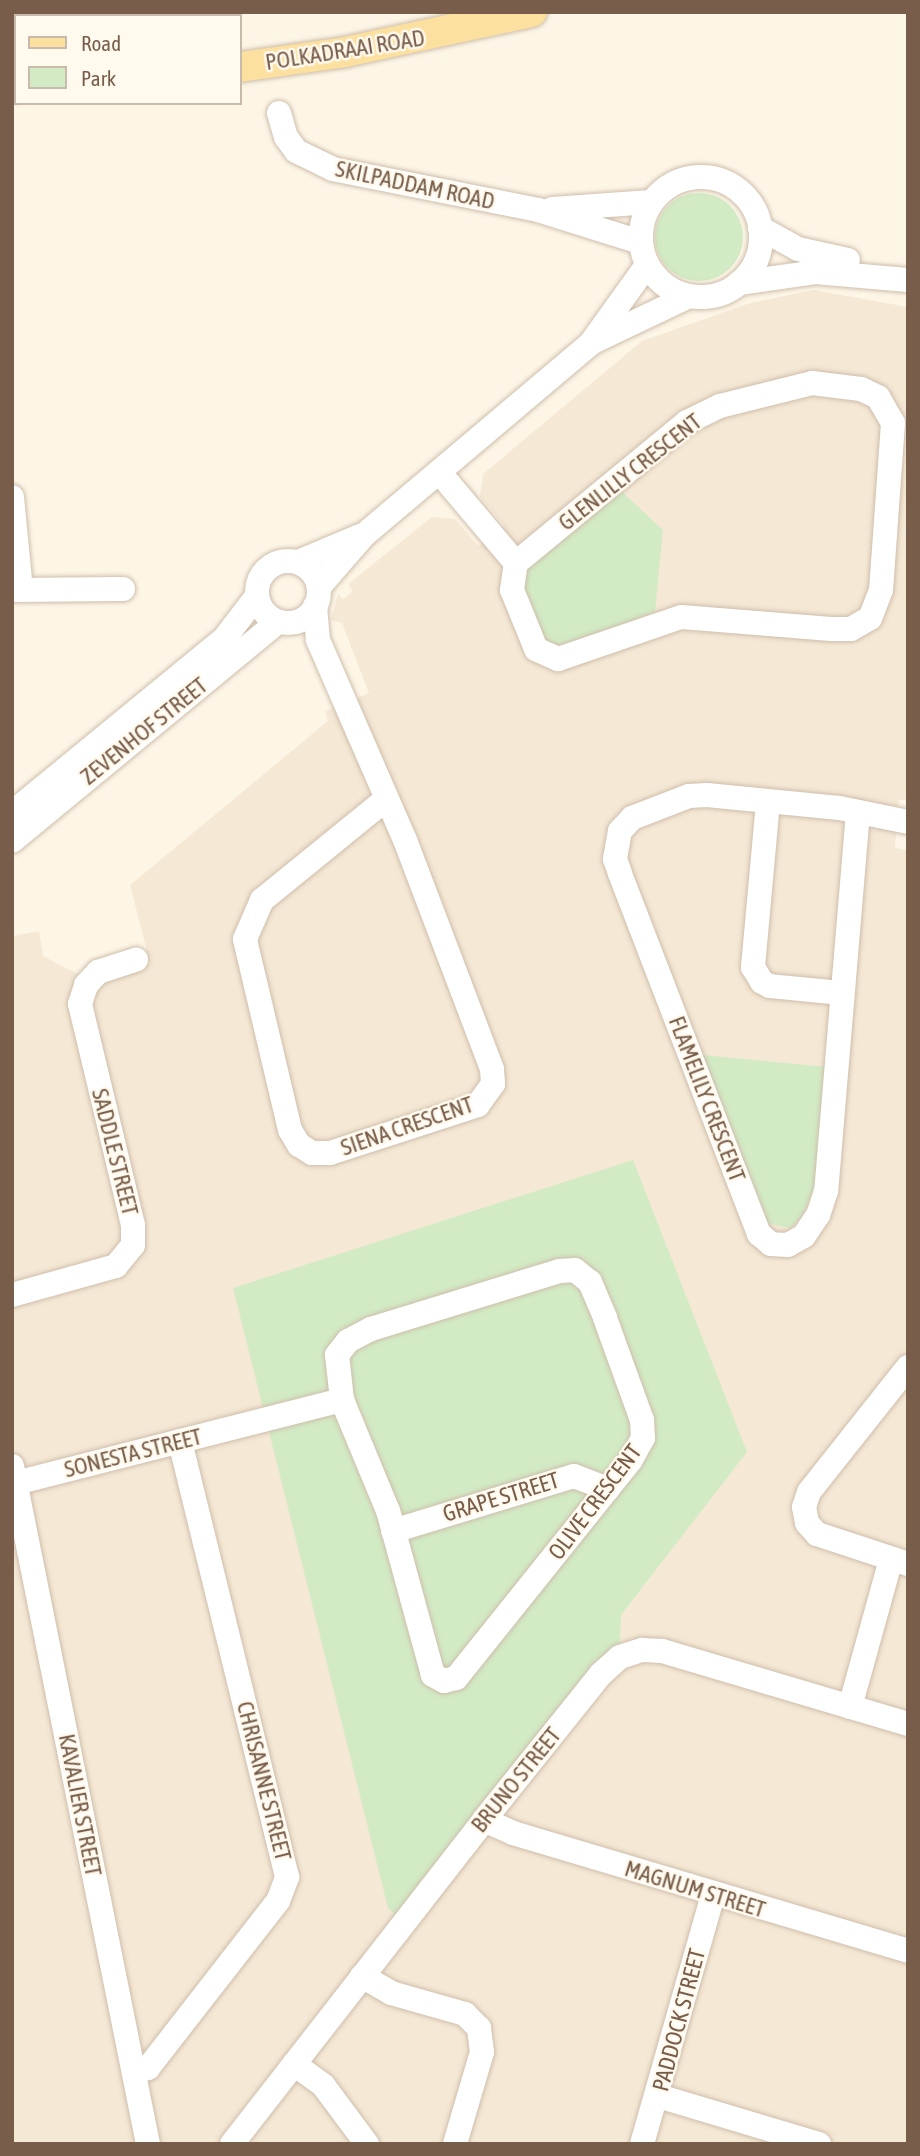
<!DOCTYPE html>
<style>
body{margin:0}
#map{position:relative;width:920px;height:2156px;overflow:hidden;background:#fdf6e7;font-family:"Asap Condensed",sans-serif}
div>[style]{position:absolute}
.residential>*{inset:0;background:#f5e8d5}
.green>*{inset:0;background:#d2ebc5}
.round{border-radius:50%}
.roads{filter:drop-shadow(0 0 2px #cfbeac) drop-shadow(0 0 2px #cfbeac)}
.minor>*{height:24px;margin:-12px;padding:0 12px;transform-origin:12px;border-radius:12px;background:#fff}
.minor>.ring{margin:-12px;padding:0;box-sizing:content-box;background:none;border:24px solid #fff;border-radius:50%}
.major>*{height:30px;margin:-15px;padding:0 15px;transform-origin:15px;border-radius:15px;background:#fce09f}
span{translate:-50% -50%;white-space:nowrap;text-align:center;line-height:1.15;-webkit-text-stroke:5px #fff9ee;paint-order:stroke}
.street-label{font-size:23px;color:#785e4a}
.frame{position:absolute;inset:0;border:14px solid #785e4a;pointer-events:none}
.legend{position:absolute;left:14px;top:14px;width:228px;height:91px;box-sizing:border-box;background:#fff9ee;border:2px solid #c9bbac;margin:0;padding:9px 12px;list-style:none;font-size:21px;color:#785e4a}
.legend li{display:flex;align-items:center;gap:14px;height:35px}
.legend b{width:35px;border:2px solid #c9bbac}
</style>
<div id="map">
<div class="residential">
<div style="clip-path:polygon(evenodd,814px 290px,908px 307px,908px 799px,899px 800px,895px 848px,908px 850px,908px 2144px,12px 2144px,12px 936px,39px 931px,43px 956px,87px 979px,105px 966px,148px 955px,130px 885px,328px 721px,325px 711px,369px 693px,342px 623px,331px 620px,338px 594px,343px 599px,353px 591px,348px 584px,432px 517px,455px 519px,478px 546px,493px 534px,504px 525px,480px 497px,483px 474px,642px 341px,750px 303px,814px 290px,746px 1452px,621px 1615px,620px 1654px,388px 1908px,746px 1452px)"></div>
</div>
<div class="green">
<div class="round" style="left:655px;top:193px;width:88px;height:88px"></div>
<div style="clip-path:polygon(620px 490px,663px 530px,655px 612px,568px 645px,545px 643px,520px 579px,523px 572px)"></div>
<div style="clip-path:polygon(702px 1055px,826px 1067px,815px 1186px,802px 1217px,790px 1228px,767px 1223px)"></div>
<div style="clip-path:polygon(633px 1160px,747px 1452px,621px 1615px,620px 1645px,596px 1661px,397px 1916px,388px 1908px,233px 1288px)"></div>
</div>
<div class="roads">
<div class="minor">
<div style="left:279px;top:113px;width:25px;rotate:74deg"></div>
<div style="left:286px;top:137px;width:17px;rotate:54deg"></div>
<div style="left:296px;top:151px;width:41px;rotate:25.9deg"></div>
<div style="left:333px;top:169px;width:209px;rotate:11.3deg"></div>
<div style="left:538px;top:210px;width:107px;rotate:17.4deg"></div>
<div class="ring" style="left:641px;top:177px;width:96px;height:96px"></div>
<div style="left:552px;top:209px;width:99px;rotate:-4deg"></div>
<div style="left:760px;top:228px;width:43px;rotate:28.9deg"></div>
<div style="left:798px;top:249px;width:51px;rotate:12.4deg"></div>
<div style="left:739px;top:283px;width:77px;rotate:-8.2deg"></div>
<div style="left:815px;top:272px;width:93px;rotate:4.9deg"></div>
<div style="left:595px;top:341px;width:104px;rotate:-25.6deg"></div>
<div style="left:812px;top:383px;width:49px;rotate:7deg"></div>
<div style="left:861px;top:389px;width:19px;rotate:25deg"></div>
<div style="left:878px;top:397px;width:30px;rotate:60deg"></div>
<div style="left:893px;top:423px;width:167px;rotate:94.1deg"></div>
<div style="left:881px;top:590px;width:30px;rotate:111deg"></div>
<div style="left:870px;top:618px;width:22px;rotate:150deg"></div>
<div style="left:851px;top:629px;width:20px;rotate:180deg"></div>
<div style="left:831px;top:629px;width:150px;rotate:-175.4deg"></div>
<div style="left:681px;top:617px;width:130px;rotate:161.1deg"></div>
<div style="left:558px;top:659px;width:24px;rotate:-156deg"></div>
<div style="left:536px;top:649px;width:64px;rotate:-112.1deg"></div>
<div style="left:512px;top:590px;width:27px;rotate:-82deg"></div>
<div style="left:516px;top:563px;width:222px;rotate:-39.5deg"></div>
<div style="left:687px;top:422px;width:37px;rotate:-26deg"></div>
<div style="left:720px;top:406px;width:95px;rotate:-14deg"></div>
<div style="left:439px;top:472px;width:119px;rotate:49.8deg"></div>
<div style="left:12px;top:497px;width:93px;rotate:84.5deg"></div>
<div class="ring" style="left:257px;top:561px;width:38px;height:38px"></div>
<div style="left:298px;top:562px;width:67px;rotate:-22.8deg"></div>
<div style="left:319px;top:587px;width:69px;rotate:-49.1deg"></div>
<div style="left:364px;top:535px;width:297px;rotate:-40.2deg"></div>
<div style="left:591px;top:343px;width:96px;rotate:-54.3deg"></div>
<div style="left:12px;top:590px;width:111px;rotate:-0.5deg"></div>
<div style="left:315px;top:606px;width:34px;rotate:85deg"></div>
<div style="left:318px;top:640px;width:218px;rotate:66.5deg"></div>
<div style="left:405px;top:840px;width:245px;rotate:69.2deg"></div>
<div style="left:492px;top:1069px;width:15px;rotate:86deg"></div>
<div style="left:493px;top:1084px;width:26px;rotate:126deg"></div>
<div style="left:478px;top:1105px;width:156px;rotate:162deg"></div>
<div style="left:330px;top:1153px;width:18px;rotate:180deg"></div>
<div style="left:312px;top:1153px;width:15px;rotate:-148deg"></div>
<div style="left:299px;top:1145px;width:17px;rotate:-121deg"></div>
<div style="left:290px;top:1130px;width:196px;rotate:-103.3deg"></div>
<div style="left:245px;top:939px;width:43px;rotate:-66.4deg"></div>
<div style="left:262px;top:900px;width:159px;rotate:-39.1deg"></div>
<div style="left:768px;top:802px;width:166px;rotate:95.2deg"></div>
<div style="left:753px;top:967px;width:17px;rotate:59deg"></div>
<div style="left:762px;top:982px;width:9px;rotate:27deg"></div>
<div style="left:770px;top:986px;width:72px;rotate:5.6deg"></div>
<div style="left:858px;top:812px;width:380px;rotate:94.8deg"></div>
<div style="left:826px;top:1191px;width:25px;rotate:108deg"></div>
<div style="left:818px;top:1215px;width:25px;rotate:124deg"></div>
<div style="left:804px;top:1236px;width:18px;rotate:151deg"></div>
<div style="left:788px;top:1245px;width:17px;rotate:-177deg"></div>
<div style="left:771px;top:1244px;width:16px;rotate:-140deg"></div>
<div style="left:759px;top:1234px;width:387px;rotate:-111.1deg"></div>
<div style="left:620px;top:873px;width:15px;rotate:-110deg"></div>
<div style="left:615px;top:859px;width:28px;rotate:-80deg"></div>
<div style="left:620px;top:831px;width:18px;rotate:-47deg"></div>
<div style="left:632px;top:818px;width:61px;rotate:-21.1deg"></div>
<div style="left:689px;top:796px;width:18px;rotate:-3deg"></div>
<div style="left:707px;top:795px;width:133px;rotate:5.6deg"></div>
<div style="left:839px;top:808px;width:70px;rotate:11.5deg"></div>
<div style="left:12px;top:813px;width:274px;rotate:-39.4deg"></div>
<div style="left:224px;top:639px;width:54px;rotate:-52.5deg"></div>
<div style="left:12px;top:841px;width:345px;rotate:-39.5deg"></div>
<div style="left:575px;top:1270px;width:19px;rotate:39deg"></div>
<div style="left:590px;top:1282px;width:39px;rotate:67deg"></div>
<div style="left:605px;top:1318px;width:109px;rotate:70.1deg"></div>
<div style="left:642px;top:1420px;width:18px;rotate:87deg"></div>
<div style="left:643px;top:1438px;width:26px;rotate:119deg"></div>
<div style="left:630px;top:1461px;width:278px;rotate:128.7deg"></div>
<div style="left:456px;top:1678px;width:12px;rotate:166deg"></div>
<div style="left:444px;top:1681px;width:13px;rotate:-151deg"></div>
<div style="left:433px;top:1675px;width:170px;rotate:-105.3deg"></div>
<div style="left:388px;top:1511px;width:120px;rotate:-112.5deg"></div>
<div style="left:342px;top:1400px;width:45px;rotate:-96.3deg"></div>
<div style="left:337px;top:1355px;width:18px;rotate:-52deg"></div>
<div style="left:348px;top:1341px;width:26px;rotate:-28deg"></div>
<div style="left:371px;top:1329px;width:198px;rotate:-17.1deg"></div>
<div style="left:560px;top:1271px;width:15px;rotate:-4deg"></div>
<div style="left:12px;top:1295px;width:108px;rotate:-15.6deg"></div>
<div style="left:116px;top:1266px;width:27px;rotate:-51deg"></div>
<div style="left:133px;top:1245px;width:20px;rotate:-90deg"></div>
<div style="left:133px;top:1225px;width:227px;rotate:-103.5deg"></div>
<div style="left:80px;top:1004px;width:20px;rotate:-72deg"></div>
<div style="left:86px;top:985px;width:18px;rotate:-47deg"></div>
<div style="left:98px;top:972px;width:40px;rotate:-18deg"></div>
<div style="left:908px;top:1367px;width:159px;rotate:128.4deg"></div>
<div style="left:809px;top:1492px;width:16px;rotate:108deg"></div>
<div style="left:804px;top:1507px;width:16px;rotate:79deg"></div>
<div style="left:807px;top:1523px;width:15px;rotate:48deg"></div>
<div style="left:817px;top:1534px;width:96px;rotate:18.2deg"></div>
<div style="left:12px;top:1466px;width:692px;rotate:78.66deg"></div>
<div style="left:12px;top:1484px;width:341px;rotate:-14.3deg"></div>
<div style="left:393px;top:1531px;width:189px;rotate:-16.9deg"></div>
<div style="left:574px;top:1476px;width:36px;rotate:21deg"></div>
<div style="left:850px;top:1707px;width:154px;rotate:-74.5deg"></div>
<div style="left:484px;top:1820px;width:32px;rotate:24deg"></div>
<div style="left:513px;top:1833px;width:412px;rotate:16.6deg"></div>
<div style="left:362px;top:1976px;width:34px;rotate:30deg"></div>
<div style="left:391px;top:1993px;width:77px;rotate:15.8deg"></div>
<div style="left:465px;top:2014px;width:20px;rotate:45deg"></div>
<div style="left:479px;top:2028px;width:24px;rotate:83deg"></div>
<div style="left:482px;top:2052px;width:96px;rotate:106.4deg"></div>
<div style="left:294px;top:2064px;width:36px;rotate:36deg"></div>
<div style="left:323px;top:2085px;width:74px;rotate:53.3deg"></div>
<div style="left:134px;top:2072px;width:15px;rotate:-16deg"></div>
<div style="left:148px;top:2068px;width:212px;rotate:-52.1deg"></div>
<div style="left:278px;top:1901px;width:26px;rotate:-69deg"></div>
<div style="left:287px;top:1877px;width:449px;rotate:-103.8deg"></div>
<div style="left:658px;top:2096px;width:168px;rotate:16.6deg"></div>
<div style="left:232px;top:2144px;width:410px;rotate:-52.1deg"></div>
<div style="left:484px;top:1820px;width:187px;rotate:-51.3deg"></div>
<div style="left:601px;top:1674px;width:25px;rotate:-42deg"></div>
<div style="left:620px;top:1657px;width:23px;rotate:-18deg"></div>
<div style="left:642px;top:1650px;width:20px;rotate:3deg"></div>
<div style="left:662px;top:1651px;width:257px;rotate:16.5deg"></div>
<div style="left:642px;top:2144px;width:259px;rotate:-74.1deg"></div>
</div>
<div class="major">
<div style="left:57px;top:16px;width:33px;rotate:-7deg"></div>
<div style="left:12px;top:19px;width:4px"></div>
<div style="left:240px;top:67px;width:106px;rotate:-8.1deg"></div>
<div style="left:345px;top:52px;width:191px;rotate:-12.1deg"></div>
<div style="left:12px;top:87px;width:4px"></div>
</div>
</div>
<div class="street-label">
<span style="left:345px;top:50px;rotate:-9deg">POLKADRAAI ROAD</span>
<span style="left:415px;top:185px;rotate:12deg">SKILPADDAM ROAD</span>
<span style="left:630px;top:472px;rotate:-38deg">GLENLILLY CRESCENT</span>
<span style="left:144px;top:731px;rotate:-39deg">ZEVENHOF STREET</span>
<span style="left:707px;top:1099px;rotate:69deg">FLAMELILY CRESCENT</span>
<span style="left:407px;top:1126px;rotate:-19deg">SIENA CRESCENT</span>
<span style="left:115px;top:1152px;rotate:76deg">SADDLE STREET</span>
<span style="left:133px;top:1453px;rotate:-14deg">SONESTA STREET</span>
<span style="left:501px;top:1497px;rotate:-17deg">GRAPE STREET</span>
<span style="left:595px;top:1502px;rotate:-53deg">OLIVE CRESCENT</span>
<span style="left:516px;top:1780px;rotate:-51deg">BRUNO STREET</span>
<span style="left:264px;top:1781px;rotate:76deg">CHRISANNE STREET</span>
<span style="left:80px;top:1805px;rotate:79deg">KAVALIER STREET</span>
<span style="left:695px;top:1889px;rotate:17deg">MAGNUM STREET</span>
<span style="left:679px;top:2020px;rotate:-75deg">PADDOCK STREET</span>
</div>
<div class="frame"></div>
<ul class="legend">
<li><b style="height:9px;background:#fce09f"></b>Road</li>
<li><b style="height:19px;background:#d2ebc5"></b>Park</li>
</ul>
</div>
